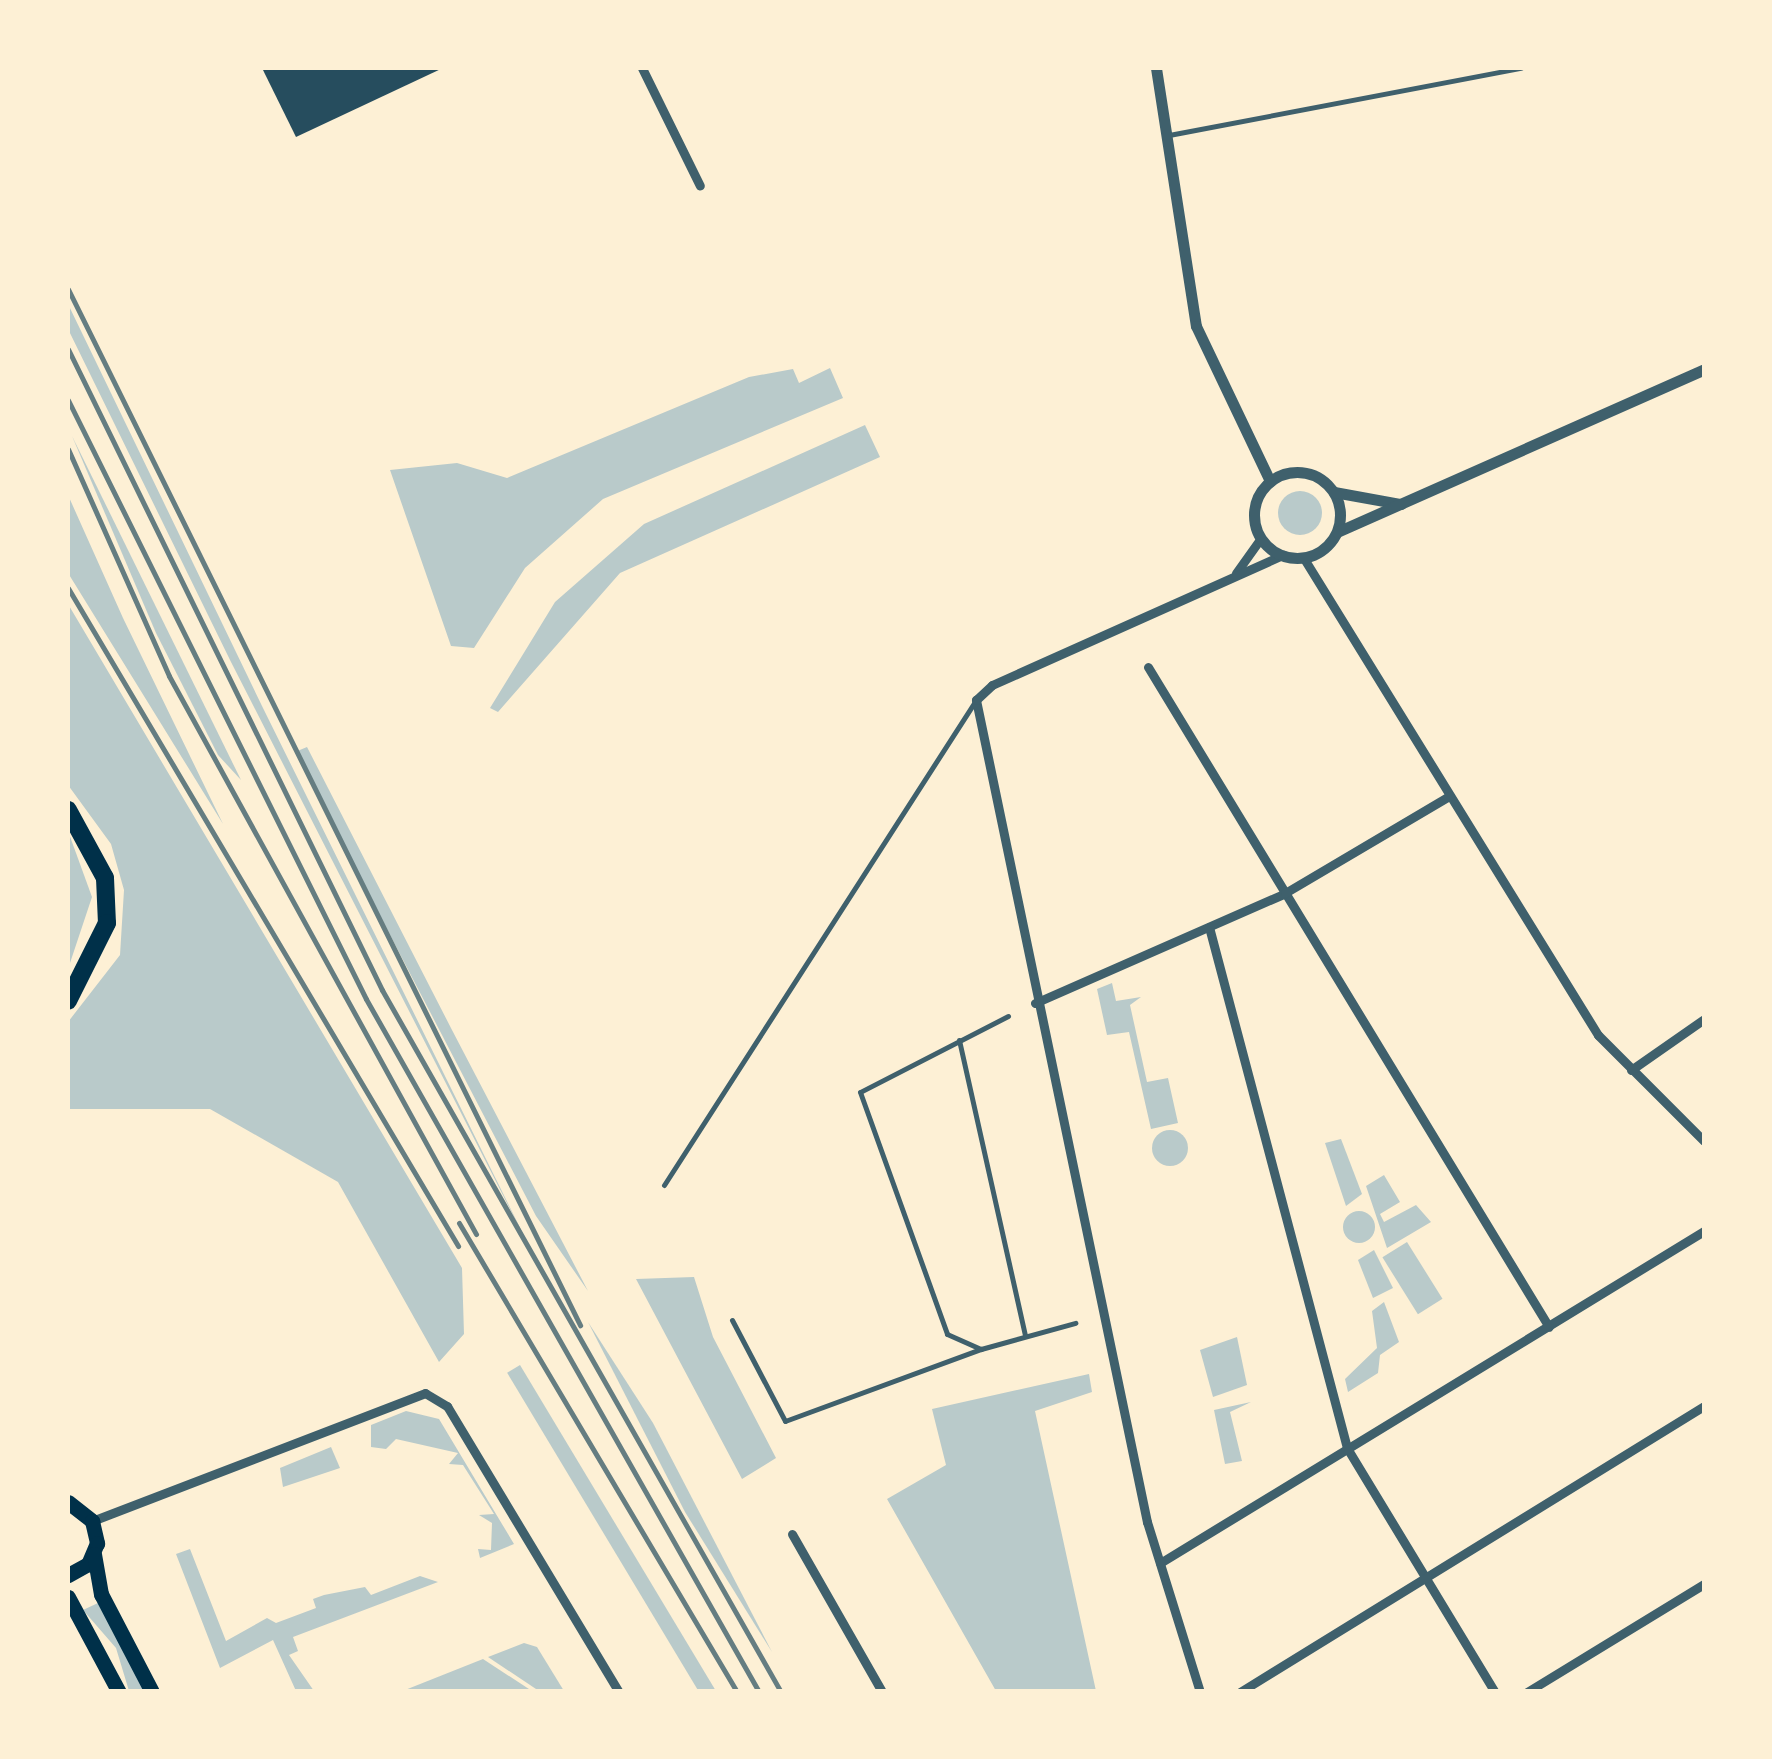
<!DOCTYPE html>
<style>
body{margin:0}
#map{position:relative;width:1772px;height:1759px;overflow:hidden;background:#fdf0d5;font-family:Overpass,sans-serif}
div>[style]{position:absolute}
.green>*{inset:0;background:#b9caca;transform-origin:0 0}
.round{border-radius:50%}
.building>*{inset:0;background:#264d5e}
.service>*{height:5px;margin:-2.5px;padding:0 2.5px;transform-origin:2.5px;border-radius:2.5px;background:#3f606c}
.minor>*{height:9px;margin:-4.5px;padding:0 4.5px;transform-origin:4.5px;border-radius:4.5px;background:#3f606c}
.tertiary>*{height:11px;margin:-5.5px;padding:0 5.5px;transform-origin:5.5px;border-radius:5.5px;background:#3f606c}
.tertiary>.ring{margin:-5.5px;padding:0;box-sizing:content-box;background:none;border:11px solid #3f606c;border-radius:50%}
.primary>*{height:15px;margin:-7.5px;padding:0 7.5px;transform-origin:7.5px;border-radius:7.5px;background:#003049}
.motorway>*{height:18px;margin:-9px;padding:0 9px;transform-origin:9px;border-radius:9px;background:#003049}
.rail>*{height:5px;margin:-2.5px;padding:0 2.5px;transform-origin:2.5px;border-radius:2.5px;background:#657d81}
span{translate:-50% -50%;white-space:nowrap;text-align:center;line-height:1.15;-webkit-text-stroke:10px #fdf0d5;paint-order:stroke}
.frame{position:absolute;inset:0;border:70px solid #fdf0d5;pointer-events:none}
</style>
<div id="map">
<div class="green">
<div style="clip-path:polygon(68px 304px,262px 706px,533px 1254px,231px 662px,68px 329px)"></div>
<div style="clip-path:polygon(830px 368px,843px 398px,603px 499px,525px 568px,474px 648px,451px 646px,390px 470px,457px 463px,507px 478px,749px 377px,793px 369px,799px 383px)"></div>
<div style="clip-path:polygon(865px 425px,880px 457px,620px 573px,498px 712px,490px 708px,555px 602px,644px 524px)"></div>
<div style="clip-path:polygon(72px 436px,241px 780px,218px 755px,156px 633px)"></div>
<div class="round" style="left:1278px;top:491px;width:44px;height:44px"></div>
<div style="clip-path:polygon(68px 495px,123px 618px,223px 824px,68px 573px)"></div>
<div style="clip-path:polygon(68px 604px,462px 1268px,464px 1334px,439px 1362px,338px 1182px,210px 1109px,68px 1109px,68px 1022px,120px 955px,124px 890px,111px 844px,68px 785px)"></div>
<div style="clip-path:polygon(307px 747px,452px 1030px,588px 1291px,536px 1216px,295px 752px)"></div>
<div style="clip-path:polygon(68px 831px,92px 897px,68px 969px)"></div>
<div style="clip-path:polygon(1112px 983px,1116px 1001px,1141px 997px,1130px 1005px,1147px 1082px,1168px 1078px,1178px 1123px,1151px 1129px,1129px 1032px,1107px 1035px,1097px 989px)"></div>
<div class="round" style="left:1152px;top:1130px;width:36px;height:36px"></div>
<div style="clip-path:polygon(1341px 1139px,1362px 1194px,1346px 1206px,1325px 1143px)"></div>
<div style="clip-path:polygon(1384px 1175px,1400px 1202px,1380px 1214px,1384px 1222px,1416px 1205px,1431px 1222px,1387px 1248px,1366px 1186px)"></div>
<div class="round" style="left:1343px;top:1211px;width:32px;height:32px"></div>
<div style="left:1407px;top:1242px;width:67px;height:29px;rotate:58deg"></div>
<div style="clip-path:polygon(1374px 1250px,1393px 1288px,1373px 1298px,1358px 1260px)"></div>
<div style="clip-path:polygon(694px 1277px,713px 1337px,776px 1458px,742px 1479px,636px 1279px)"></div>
<div style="clip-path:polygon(1384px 1302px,1399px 1342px,1380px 1355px,1378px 1373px,1348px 1392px,1345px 1379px,1377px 1348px,1372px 1311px)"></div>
<div style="clip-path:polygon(588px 1322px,653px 1423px,772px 1652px,685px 1512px)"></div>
<div style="clip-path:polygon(1237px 1337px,1247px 1385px,1213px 1397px,1200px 1350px)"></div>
<div style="left:520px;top:1365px;width:379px;height:15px;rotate:59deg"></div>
<div style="clip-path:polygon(1089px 1374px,1092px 1392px,1035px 1411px,1096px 1691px,996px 1691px,887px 1499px,946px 1465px,932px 1409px)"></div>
<div style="clip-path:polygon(1251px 1402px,1230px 1412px,1242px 1461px,1225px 1464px,1214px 1410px)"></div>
<div style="clip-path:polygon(406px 1411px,439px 1419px,514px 1544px,480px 1558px,478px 1549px,491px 1550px,492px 1523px,479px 1515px,494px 1514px,463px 1465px,449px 1464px,458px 1453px,396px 1439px,386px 1449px,371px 1447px,371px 1425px)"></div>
<div style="clip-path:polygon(331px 1447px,340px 1468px,283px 1487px,280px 1468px)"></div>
<div style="clip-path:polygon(190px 1549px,226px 1641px,267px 1618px,276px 1623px,316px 1608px,313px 1599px,324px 1595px,365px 1587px,371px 1595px,420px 1576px,438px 1582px,293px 1637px,298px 1651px,289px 1655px,314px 1691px,296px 1691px,273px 1640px,220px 1668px,176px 1554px)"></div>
<div style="clip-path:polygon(98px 1603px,146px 1691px,129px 1691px,116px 1648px,83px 1610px)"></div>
<div style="clip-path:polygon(524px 1643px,537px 1647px,564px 1691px,539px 1691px,488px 1657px)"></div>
<div style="clip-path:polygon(483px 1659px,532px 1691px,403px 1691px,405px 1690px)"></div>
</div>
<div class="building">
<div style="clip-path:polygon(262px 68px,443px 68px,296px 137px)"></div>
</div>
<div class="service">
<div style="left:1169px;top:135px;width:358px;rotate:-10.8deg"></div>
<div style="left:1008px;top:1016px;width:166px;rotate:152.8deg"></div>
<div style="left:860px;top:1092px;width:257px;rotate:70.2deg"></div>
<div style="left:947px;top:1334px;width:37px;rotate:24deg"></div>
<div style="left:981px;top:1349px;width:98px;rotate:-15.5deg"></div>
<div style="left:959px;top:1040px;width:302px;rotate:77.4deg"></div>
<div style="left:664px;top:1185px;width:573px;rotate:-57.25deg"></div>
<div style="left:732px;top:1320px;width:114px;rotate:62.3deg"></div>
<div style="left:785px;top:1421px;width:209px;rotate:-20.2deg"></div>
</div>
<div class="minor">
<div style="left:642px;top:68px;width:131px;rotate:63.8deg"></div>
<div style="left:1303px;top:557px;width:562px;rotate:58.32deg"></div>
<div style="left:1598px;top:1035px;width:150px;rotate:45deg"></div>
<div style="left:1236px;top:573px;width:43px;rotate:-54.5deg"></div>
<div style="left:1148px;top:667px;width:772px;rotate:58.72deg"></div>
<div style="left:1209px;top:927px;width:539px;rotate:75.16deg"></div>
<div style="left:1347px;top:1448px;width:285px;rotate:58.8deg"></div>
<div style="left:1035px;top:1003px;width:273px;rotate:-23.7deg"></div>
<div style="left:1285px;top:893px;width:191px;rotate:-30.6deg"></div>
<div style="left:1631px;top:1070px;width:89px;rotate:-34.9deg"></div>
<div style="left:92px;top:1521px;width:357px;rotate:-21deg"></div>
<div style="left:425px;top:1393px;width:26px;rotate:31deg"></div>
<div style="left:447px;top:1406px;width:334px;rotate:59deg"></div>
<div style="left:792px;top:1534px;width:182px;rotate:60.3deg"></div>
<div style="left:1160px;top:1563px;width:637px;rotate:-31.4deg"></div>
<div style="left:1200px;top:1692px;width:178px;rotate:-107.3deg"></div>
<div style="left:1147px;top:1522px;width:840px;rotate:-101.75deg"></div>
<div style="left:976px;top:700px;width:22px;rotate:-43deg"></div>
<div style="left:992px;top:685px;width:319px;rotate:-24.1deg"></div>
<div style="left:1240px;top:1692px;width:545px;rotate:-31.65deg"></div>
<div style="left:1527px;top:1692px;width:207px;rotate:-31.4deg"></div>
</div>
<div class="tertiary">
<div style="left:1156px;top:68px;width:261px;rotate:81.2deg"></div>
<div style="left:1196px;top:326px;width:172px;rotate:64.5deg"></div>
<div class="ring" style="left:1254px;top:472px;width:75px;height:75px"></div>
<div style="left:1334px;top:492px;width:68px;rotate:10.2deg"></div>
<div style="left:1337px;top:532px;width:402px;rotate:-23.9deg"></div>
</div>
<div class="primary">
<div style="left:68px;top:1502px;width:31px;rotate:38deg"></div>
<div style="left:92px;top:1521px;width:23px;rotate:77deg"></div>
<div style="left:97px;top:1543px;width:23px;rotate:113deg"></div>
<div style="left:88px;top:1564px;width:23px;rotate:151deg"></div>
<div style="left:94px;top:1554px;width:41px;rotate:80.1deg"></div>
<div style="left:101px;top:1594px;width:110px;rotate:62.5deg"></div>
<div style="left:68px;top:1597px;width:108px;rotate:61.8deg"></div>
</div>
<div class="motorway">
<div style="left:68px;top:810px;width:77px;rotate:61.4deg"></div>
<div style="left:105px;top:878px;width:45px;rotate:87.5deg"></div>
<div style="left:107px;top:923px;width:87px;rotate:116.6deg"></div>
</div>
<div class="rail">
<div style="left:68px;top:289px;width:1156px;rotate:63.7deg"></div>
<div style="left:68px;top:349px;width:714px;rotate:63.9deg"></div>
<div style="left:382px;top:990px;width:807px;rotate:60.39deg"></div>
<div style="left:68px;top:400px;width:669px;rotate:63.55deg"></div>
<div style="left:366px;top:999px;width:797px;rotate:60.44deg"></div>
<div style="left:68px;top:449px;width:248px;rotate:66deg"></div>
<div style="left:169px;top:676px;width:637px;rotate:61.18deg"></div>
<div style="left:68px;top:588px;width:765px;rotate:59.34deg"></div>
<div style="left:459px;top:1223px;width:545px;rotate:59.34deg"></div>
</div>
<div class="frame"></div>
</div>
